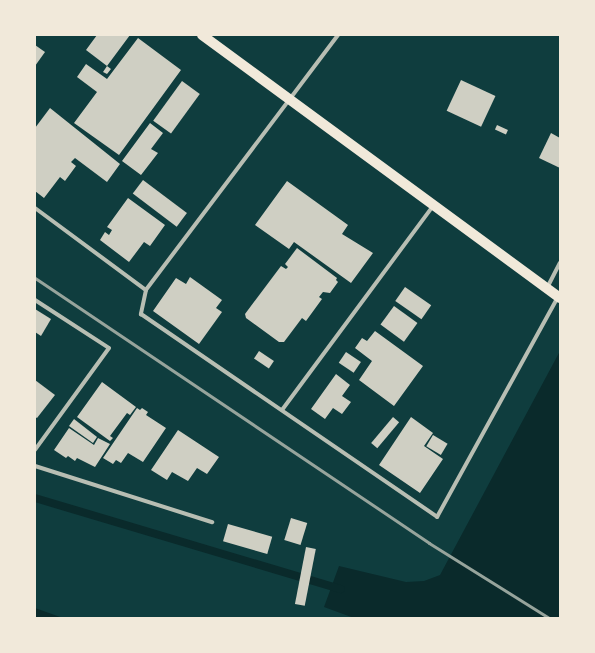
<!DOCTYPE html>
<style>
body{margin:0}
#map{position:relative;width:595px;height:653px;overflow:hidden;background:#0f3d3e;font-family:Inter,sans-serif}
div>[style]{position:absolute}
.water>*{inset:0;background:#0a2a2b}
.stream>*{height:8px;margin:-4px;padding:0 4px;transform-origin:4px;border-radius:4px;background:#0a2a2b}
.building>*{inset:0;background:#cfcfc3;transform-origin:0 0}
.minor>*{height:4px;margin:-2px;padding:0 2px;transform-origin:2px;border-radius:2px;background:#b8beb3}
.primary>*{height:10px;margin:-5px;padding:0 5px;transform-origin:5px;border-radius:5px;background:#f1e9da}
.rail>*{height:3px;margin:-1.5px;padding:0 1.5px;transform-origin:1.5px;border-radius:1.5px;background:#97a49c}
span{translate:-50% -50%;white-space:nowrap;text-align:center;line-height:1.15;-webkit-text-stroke:3px #f1e9da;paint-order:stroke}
.frame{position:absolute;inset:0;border:36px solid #f1e9da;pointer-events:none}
</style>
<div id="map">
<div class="water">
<div style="clip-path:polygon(560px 351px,560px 618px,354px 618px,324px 607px,339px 566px,406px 582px,424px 581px,440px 575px)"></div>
<div style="clip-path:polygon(35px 608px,63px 618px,35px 618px)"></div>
</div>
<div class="stream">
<div style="left:35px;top:498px;width:319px;rotate:16.6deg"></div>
</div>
<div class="building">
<div style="clip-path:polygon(97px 35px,130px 35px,107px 66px,111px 69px,107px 74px,103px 72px,107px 66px,86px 50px)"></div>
<div style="clip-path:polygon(138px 38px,181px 70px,119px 155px,74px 123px,97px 92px,77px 77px,86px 64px,107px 79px)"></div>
<div style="clip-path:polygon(35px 45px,45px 52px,35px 66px)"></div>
<div style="left:461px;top:80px;width:38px;height:34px;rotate:25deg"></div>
<div style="left:182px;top:81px;width:22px;height:49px;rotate:36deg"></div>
<div style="clip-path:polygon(50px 108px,120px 164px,107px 182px,75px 158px,71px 162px,76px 166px,65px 181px,60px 177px,44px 198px,35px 191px,35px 128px)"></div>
<div style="clip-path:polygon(150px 123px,163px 133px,151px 149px,158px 153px,141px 175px,122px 161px)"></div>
<div style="left:497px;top:125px;width:12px;height:5px;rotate:24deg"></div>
<div style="clip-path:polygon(551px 133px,560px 138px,560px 168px,539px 158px)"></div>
<div style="left:143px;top:180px;width:55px;height:17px;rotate:37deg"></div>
<div style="clip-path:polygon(287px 181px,348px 225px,342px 234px,373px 253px,351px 283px,294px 242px,289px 249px,255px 225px)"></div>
<div style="clip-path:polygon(128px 198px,165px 225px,150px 246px,144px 242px,129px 262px,100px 240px,105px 232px,109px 235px,112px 230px,107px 227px)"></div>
<div style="clip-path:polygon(297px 248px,337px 278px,336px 280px,338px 282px,330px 293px,323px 292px,319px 297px,322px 299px,306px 321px,302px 318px,284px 342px,279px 342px,246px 318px,245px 314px,281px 266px,286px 269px,288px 267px,285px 264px)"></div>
<div style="clip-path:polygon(190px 277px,222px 300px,216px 308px,222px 312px,199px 344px,153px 311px,176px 278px,186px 284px)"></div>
<div style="left:405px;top:287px;width:32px;height:17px;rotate:35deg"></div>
<div style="left:394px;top:306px;width:29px;height:23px;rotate:36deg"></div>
<div style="clip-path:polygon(35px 309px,51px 319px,41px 336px,35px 332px)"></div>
<div style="clip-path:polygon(375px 331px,423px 366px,394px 406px,359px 380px,372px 361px,355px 348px,362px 338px,367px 341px)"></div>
<div style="left:259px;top:351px;width:18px;height:9px;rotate:34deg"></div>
<div style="left:346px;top:352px;width:18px;height:13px;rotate:34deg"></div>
<div style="clip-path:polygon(336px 374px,350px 385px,342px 396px,351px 402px,342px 414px,333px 408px,325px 419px,311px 409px)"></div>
<div style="clip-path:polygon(35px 380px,55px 395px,37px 418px,35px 417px)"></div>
<div style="clip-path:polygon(102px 382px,136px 407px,130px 415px,127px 413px,110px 436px,113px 438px,110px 441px,77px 417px)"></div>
<div style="clip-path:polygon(137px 408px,140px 410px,142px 408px,148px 412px,146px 415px,166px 428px,143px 462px,128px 453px,121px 463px,116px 460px,113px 464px,103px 458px)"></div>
<div style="left:393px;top:417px;width:8px;height:34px;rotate:40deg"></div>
<div style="clip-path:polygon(411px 417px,433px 433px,424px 446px,443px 459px,420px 493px,379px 465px)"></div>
<div style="clip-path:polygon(74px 419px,97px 437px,93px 443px,69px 426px)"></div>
<div style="clip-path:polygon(69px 428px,94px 445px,98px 438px,110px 444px,95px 467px,77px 458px,75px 461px,68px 456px,66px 458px,54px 450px)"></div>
<div style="clip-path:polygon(178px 430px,219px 457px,207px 474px,197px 468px,188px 481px,172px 472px,167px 480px,151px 470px)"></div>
<div style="left:433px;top:435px;width:17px;height:13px;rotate:31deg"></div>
<div style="left:291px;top:518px;width:17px;height:23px;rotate:17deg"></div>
<div style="left:228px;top:524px;width:46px;height:18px;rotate:16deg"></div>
<div style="left:306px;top:547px;width:10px;height:58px;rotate:11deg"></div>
</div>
<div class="minor">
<div style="left:338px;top:35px;width:319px;rotate:127deg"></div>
<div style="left:146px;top:290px;width:25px;rotate:102deg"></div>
<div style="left:141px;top:314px;width:359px;rotate:34.4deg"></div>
<div style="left:437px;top:517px;width:251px;rotate:-61.2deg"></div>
<div style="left:35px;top:208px;width:138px;rotate:36.5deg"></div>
<div style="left:547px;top:288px;width:28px;rotate:-63deg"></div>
<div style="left:35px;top:300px;width:88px;rotate:33deg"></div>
<div style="left:109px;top:348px;width:126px;rotate:126deg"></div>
<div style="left:282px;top:410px;width:254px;rotate:-53.5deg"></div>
<div style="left:35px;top:466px;width:186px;rotate:17.6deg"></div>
</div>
<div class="primary">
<div style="left:202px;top:35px;width:444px;rotate:36.3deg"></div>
</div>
<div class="rail">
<div style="left:35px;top:278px;width:475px;rotate:33.9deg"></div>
<div style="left:429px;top:543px;width:142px;rotate:32deg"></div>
</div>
<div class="frame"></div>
</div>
